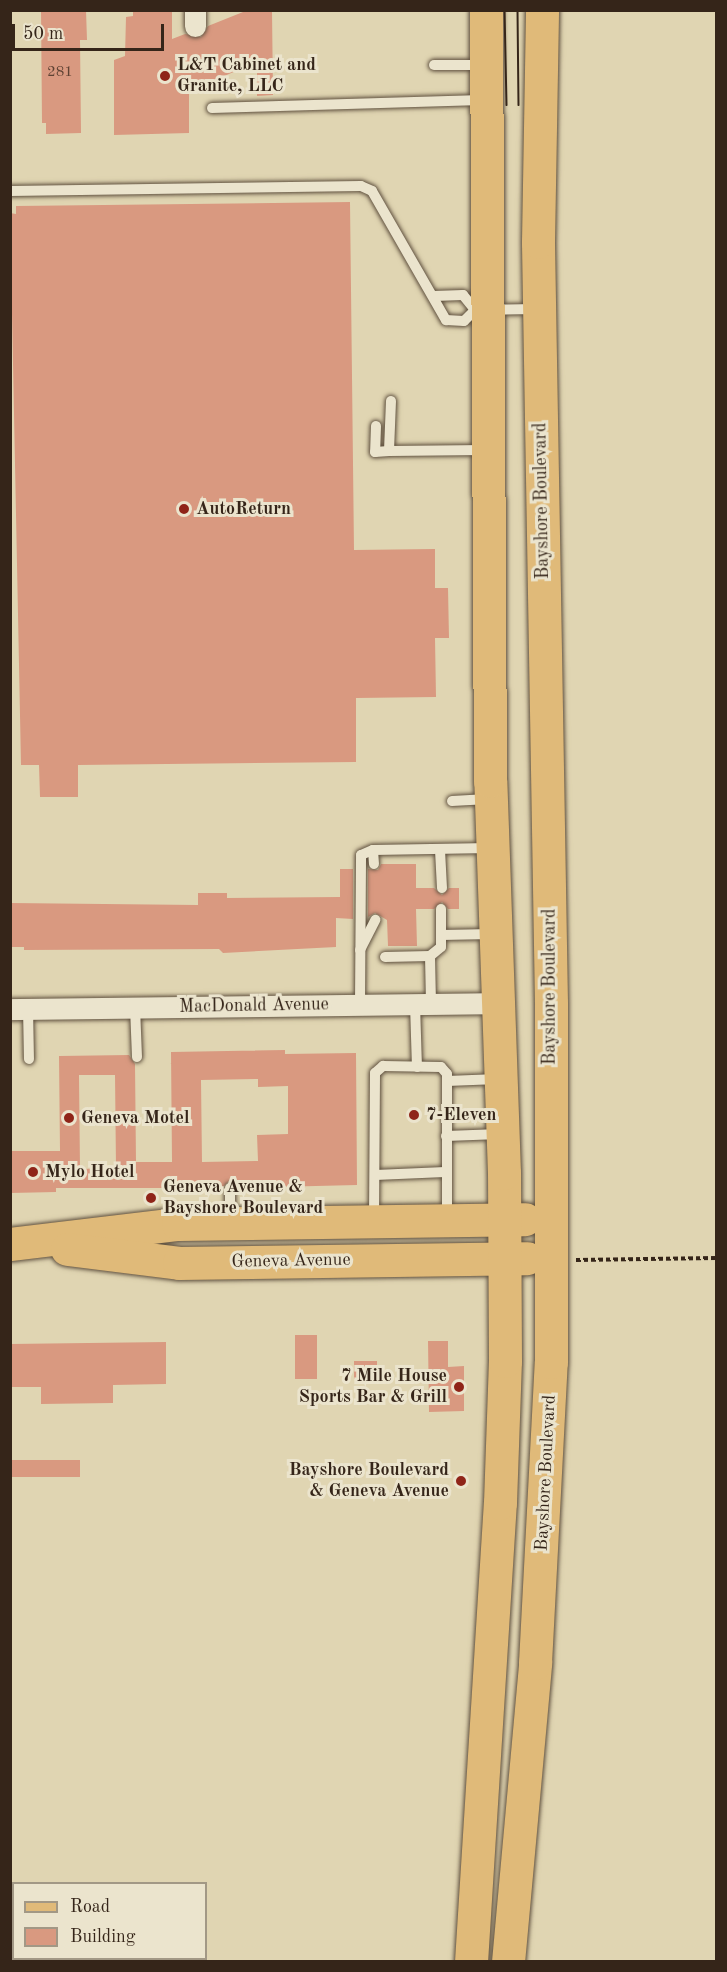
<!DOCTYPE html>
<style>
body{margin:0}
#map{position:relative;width:727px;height:1972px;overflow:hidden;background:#e0d5b2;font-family:"Old Standard TT",serif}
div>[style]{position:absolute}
.building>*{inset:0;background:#d99980;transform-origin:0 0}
.path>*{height:4px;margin-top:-2px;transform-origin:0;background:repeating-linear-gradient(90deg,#352519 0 4.5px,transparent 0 7.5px)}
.roads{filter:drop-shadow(0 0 2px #60513f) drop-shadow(0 0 2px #60513f)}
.lane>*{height:10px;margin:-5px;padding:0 5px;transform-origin:5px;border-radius:5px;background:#ebe4cd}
.street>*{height:21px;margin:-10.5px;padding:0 10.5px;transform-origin:10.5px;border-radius:10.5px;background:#ebe4cd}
.primary>*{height:33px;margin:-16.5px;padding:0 16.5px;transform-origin:16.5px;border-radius:16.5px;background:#e0ba79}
.tram>*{height:1.5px;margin:-0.75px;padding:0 0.75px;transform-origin:0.75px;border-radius:0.75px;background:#352519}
.dots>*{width:16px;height:16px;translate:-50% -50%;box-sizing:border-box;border:3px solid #ebe4cd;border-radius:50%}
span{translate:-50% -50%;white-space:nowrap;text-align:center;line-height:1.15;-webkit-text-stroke:6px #ebe4cd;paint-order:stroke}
.number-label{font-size:15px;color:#5e4233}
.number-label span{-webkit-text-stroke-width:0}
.poi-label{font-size:18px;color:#352519;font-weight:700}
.left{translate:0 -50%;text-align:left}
.right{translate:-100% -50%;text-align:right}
.street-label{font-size:18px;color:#352519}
.frame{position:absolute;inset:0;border:12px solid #352519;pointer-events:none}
.legend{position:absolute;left:12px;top:1882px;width:195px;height:78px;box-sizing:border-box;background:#ebe4cd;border:2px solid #a29885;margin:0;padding:8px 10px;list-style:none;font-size:18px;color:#352519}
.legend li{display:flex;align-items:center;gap:12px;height:30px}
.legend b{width:30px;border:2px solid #a29885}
.scale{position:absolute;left:12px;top:24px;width:152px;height:27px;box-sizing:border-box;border:3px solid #352519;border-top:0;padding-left:8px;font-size:18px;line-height:21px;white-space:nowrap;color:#352519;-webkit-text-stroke:4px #ebe4cd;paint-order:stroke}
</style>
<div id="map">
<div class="building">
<div style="clip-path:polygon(41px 10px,86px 10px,87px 40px,80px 40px,81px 133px,46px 134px,46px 123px,42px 123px)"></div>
<div style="clip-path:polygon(133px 10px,172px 10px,172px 39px,185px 34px,201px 37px,208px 26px,248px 10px,272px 10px,273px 95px,257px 96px,257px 62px,189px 91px,189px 133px,114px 135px,114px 60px,125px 56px,126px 17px,133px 16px)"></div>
<div style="clip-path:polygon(350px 202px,354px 550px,435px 549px,435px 588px,448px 588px,449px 638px,435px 638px,436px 697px,356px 698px,356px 762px,78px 765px,78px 797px,40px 797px,39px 765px,21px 765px,10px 213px,16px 214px,16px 206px)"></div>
<div style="clip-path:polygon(381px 864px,416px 864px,416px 888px,434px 888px,442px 895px,449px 888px,459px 888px,459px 909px,448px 909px,442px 902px,434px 909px,416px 909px,417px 946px,388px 946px,387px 920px,375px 913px,368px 917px,368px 869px,378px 870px)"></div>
<div style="clip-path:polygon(340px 869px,353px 869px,353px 919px,336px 918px,336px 947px,223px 953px,219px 949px,24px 950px,24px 947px,10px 947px,10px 903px,198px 905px,198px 893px,227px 893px,227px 898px,340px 897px)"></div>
<div style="clip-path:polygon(evenodd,285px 1050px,285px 1054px,356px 1053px,357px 1185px,237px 1188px,229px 1181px,222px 1188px,56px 1188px,56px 1192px,10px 1193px,10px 1151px,60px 1151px,59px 1056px,129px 1055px,135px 1064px,136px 1162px,172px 1162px,171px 1052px,285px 1050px,79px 1075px,115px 1075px,116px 1168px,80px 1169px,79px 1075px,285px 1050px,258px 1079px,258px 1087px,288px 1086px,288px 1134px,257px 1135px,258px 1161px,202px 1162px,201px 1080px,258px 1079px)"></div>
<div style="left:295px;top:1335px;width:22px;height:44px"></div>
<div style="clip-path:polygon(428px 1341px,448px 1341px,448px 1367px,464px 1366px,464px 1411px,429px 1412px)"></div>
<div style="clip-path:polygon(166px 1342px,166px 1384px,113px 1385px,113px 1403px,41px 1404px,41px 1387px,10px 1387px,10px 1344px)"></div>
<div style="left:354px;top:1361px;width:23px;height:18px"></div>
<div style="left:80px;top:1460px;width:17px;height:70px;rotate:90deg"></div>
</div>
<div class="path">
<div style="left:576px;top:1260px;width:140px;rotate:-0.8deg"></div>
</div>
<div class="roads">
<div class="lane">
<div style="left:434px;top:65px;width:50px"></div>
<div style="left:212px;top:108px;width:270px;rotate:-1.7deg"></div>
<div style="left:10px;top:191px;width:351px;rotate:-0.8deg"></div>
<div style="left:361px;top:186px;width:12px;rotate:24deg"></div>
<div style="left:372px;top:191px;width:149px;rotate:60.2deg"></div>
<div style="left:446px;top:320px;width:18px;rotate:3deg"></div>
<div style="left:464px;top:321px;width:16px;rotate:-45deg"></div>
<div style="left:475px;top:310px;width:61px;rotate:-0.9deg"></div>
<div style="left:434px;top:296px;width:29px;rotate:-2deg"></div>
<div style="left:463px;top:295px;width:19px;rotate:51deg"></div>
<div style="left:391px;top:401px;width:50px;rotate:92.3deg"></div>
<div style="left:389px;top:451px;width:95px;rotate:-0.6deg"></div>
<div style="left:376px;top:426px;width:26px;rotate:92deg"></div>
<div style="left:375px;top:452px;width:14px;rotate:-4deg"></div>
<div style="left:452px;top:801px;width:36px;rotate:-3deg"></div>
<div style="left:373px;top:850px;width:14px;rotate:86deg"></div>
<div style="left:440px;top:850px;width:38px;rotate:87deg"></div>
<div style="left:441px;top:935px;width:51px;rotate:-1.1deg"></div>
<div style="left:360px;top:950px;width:34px;rotate:-63deg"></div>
<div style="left:430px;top:956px;width:47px;rotate:88.8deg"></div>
<div style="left:385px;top:957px;width:45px;rotate:-1.3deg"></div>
<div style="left:430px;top:956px;width:14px;rotate:-39deg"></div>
<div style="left:441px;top:947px;width:38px;rotate:-90deg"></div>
<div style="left:360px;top:1004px;width:149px;rotate:-89.6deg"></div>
<div style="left:361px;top:855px;width:13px;rotate:-23deg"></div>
<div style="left:373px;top:850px;width:117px;rotate:-1deg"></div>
<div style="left:415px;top:1004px;width:63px;rotate:88.2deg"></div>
<div style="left:135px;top:1007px;width:50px;rotate:87.7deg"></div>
<div style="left:28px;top:1008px;width:51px;rotate:88.9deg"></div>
<div style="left:447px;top:1081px;width:51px;rotate:-2.2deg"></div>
<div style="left:446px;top:1136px;width:54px;rotate:-2.1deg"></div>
<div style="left:375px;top:1175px;width:70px;rotate:-2.5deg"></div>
<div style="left:374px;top:1218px;width:145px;rotate:-89.6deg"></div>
<div style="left:375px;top:1073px;width:11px;rotate:-41deg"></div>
<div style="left:383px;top:1066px;width:58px;rotate:1deg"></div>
<div style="left:441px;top:1067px;width:9px;rotate:49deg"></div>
<div style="left:447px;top:1074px;width:142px;rotate:90deg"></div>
<div style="left:230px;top:1220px;width:32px;rotate:-90deg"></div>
</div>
<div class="street">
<div style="left:195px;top:10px;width:16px;rotate:90deg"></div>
<div style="left:10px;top:1009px;width:488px;rotate:-0.7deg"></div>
</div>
<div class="primary">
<div style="left:10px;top:1244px;width:169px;rotate:-6.8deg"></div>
<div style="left:178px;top:1224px;width:347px;rotate:-0.8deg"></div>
<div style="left:67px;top:1249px;width:113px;rotate:7.1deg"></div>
<div style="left:179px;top:1263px;width:348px;rotate:-0.8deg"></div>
<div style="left:471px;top:1962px;width:460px;rotate:-86.4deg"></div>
<div style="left:500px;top:1503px;width:142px;rotate:-88deg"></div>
<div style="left:505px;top:1361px;width:188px;rotate:-90.3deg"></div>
<div style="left:504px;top:1173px;width:392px;rotate:-92deg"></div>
<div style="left:490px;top:781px;width:771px;rotate:-90.3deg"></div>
<div style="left:508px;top:1962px;width:300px;rotate:-84.8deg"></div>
<div style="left:535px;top:1663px;width:301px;rotate:-87deg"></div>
<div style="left:551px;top:1362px;width:359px;rotate:-90deg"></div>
<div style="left:551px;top:1003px;width:761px;rotate:-90.98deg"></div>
<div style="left:538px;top:242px;width:232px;rotate:-89deg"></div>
</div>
</div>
<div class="tram">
<div style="left:505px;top:10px;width:95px;rotate:88.8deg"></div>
<div style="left:518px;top:10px;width:95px;rotate:89.4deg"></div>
</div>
<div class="dots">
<div style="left:165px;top:76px;background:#8f2418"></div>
<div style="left:184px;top:509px;background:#8f2418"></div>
<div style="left:414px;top:1115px;background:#8f2418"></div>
<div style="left:69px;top:1118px;background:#8f2418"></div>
<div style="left:33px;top:1172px;background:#8f2418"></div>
<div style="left:151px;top:1198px;background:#8f2418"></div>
<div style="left:459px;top:1387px;background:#8f2418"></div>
<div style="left:461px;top:1481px;background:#8f2418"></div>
</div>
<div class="number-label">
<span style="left:60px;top:73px">281</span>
</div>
<div class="poi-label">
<span class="left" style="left:177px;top:76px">L&amp;T Cabinet and<br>Granite, LLC</span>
<span class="left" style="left:196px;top:509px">AutoReturn</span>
<span class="left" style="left:426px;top:1115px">7-Eleven</span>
<span class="left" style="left:81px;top:1118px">Geneva Motel</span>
<span class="left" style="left:45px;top:1172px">Mylo Hotel</span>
<span class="left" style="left:163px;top:1198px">Geneva Avenue &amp;<br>Bayshore Boulevard</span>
<span class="right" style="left:447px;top:1387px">7 Mile House<br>Sports Bar &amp; Grill</span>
<span class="right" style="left:449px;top:1481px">Bayshore Boulevard<br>&amp; Geneva Avenue</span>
</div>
<div class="street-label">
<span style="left:542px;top:501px;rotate:-91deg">Bayshore Boulevard</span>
<span style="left:550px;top:987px;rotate:-90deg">Bayshore Boulevard</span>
<span style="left:254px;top:1006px;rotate:-1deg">MacDonald Avenue</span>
<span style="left:291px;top:1261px;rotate:-1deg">Geneva Avenue</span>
<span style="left:546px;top:1473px;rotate:-87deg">Bayshore Boulevard</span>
</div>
<div class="frame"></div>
<ul class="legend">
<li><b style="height:8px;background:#e0ba79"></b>Road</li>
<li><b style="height:16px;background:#d99980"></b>Building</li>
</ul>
<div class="scale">50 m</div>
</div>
